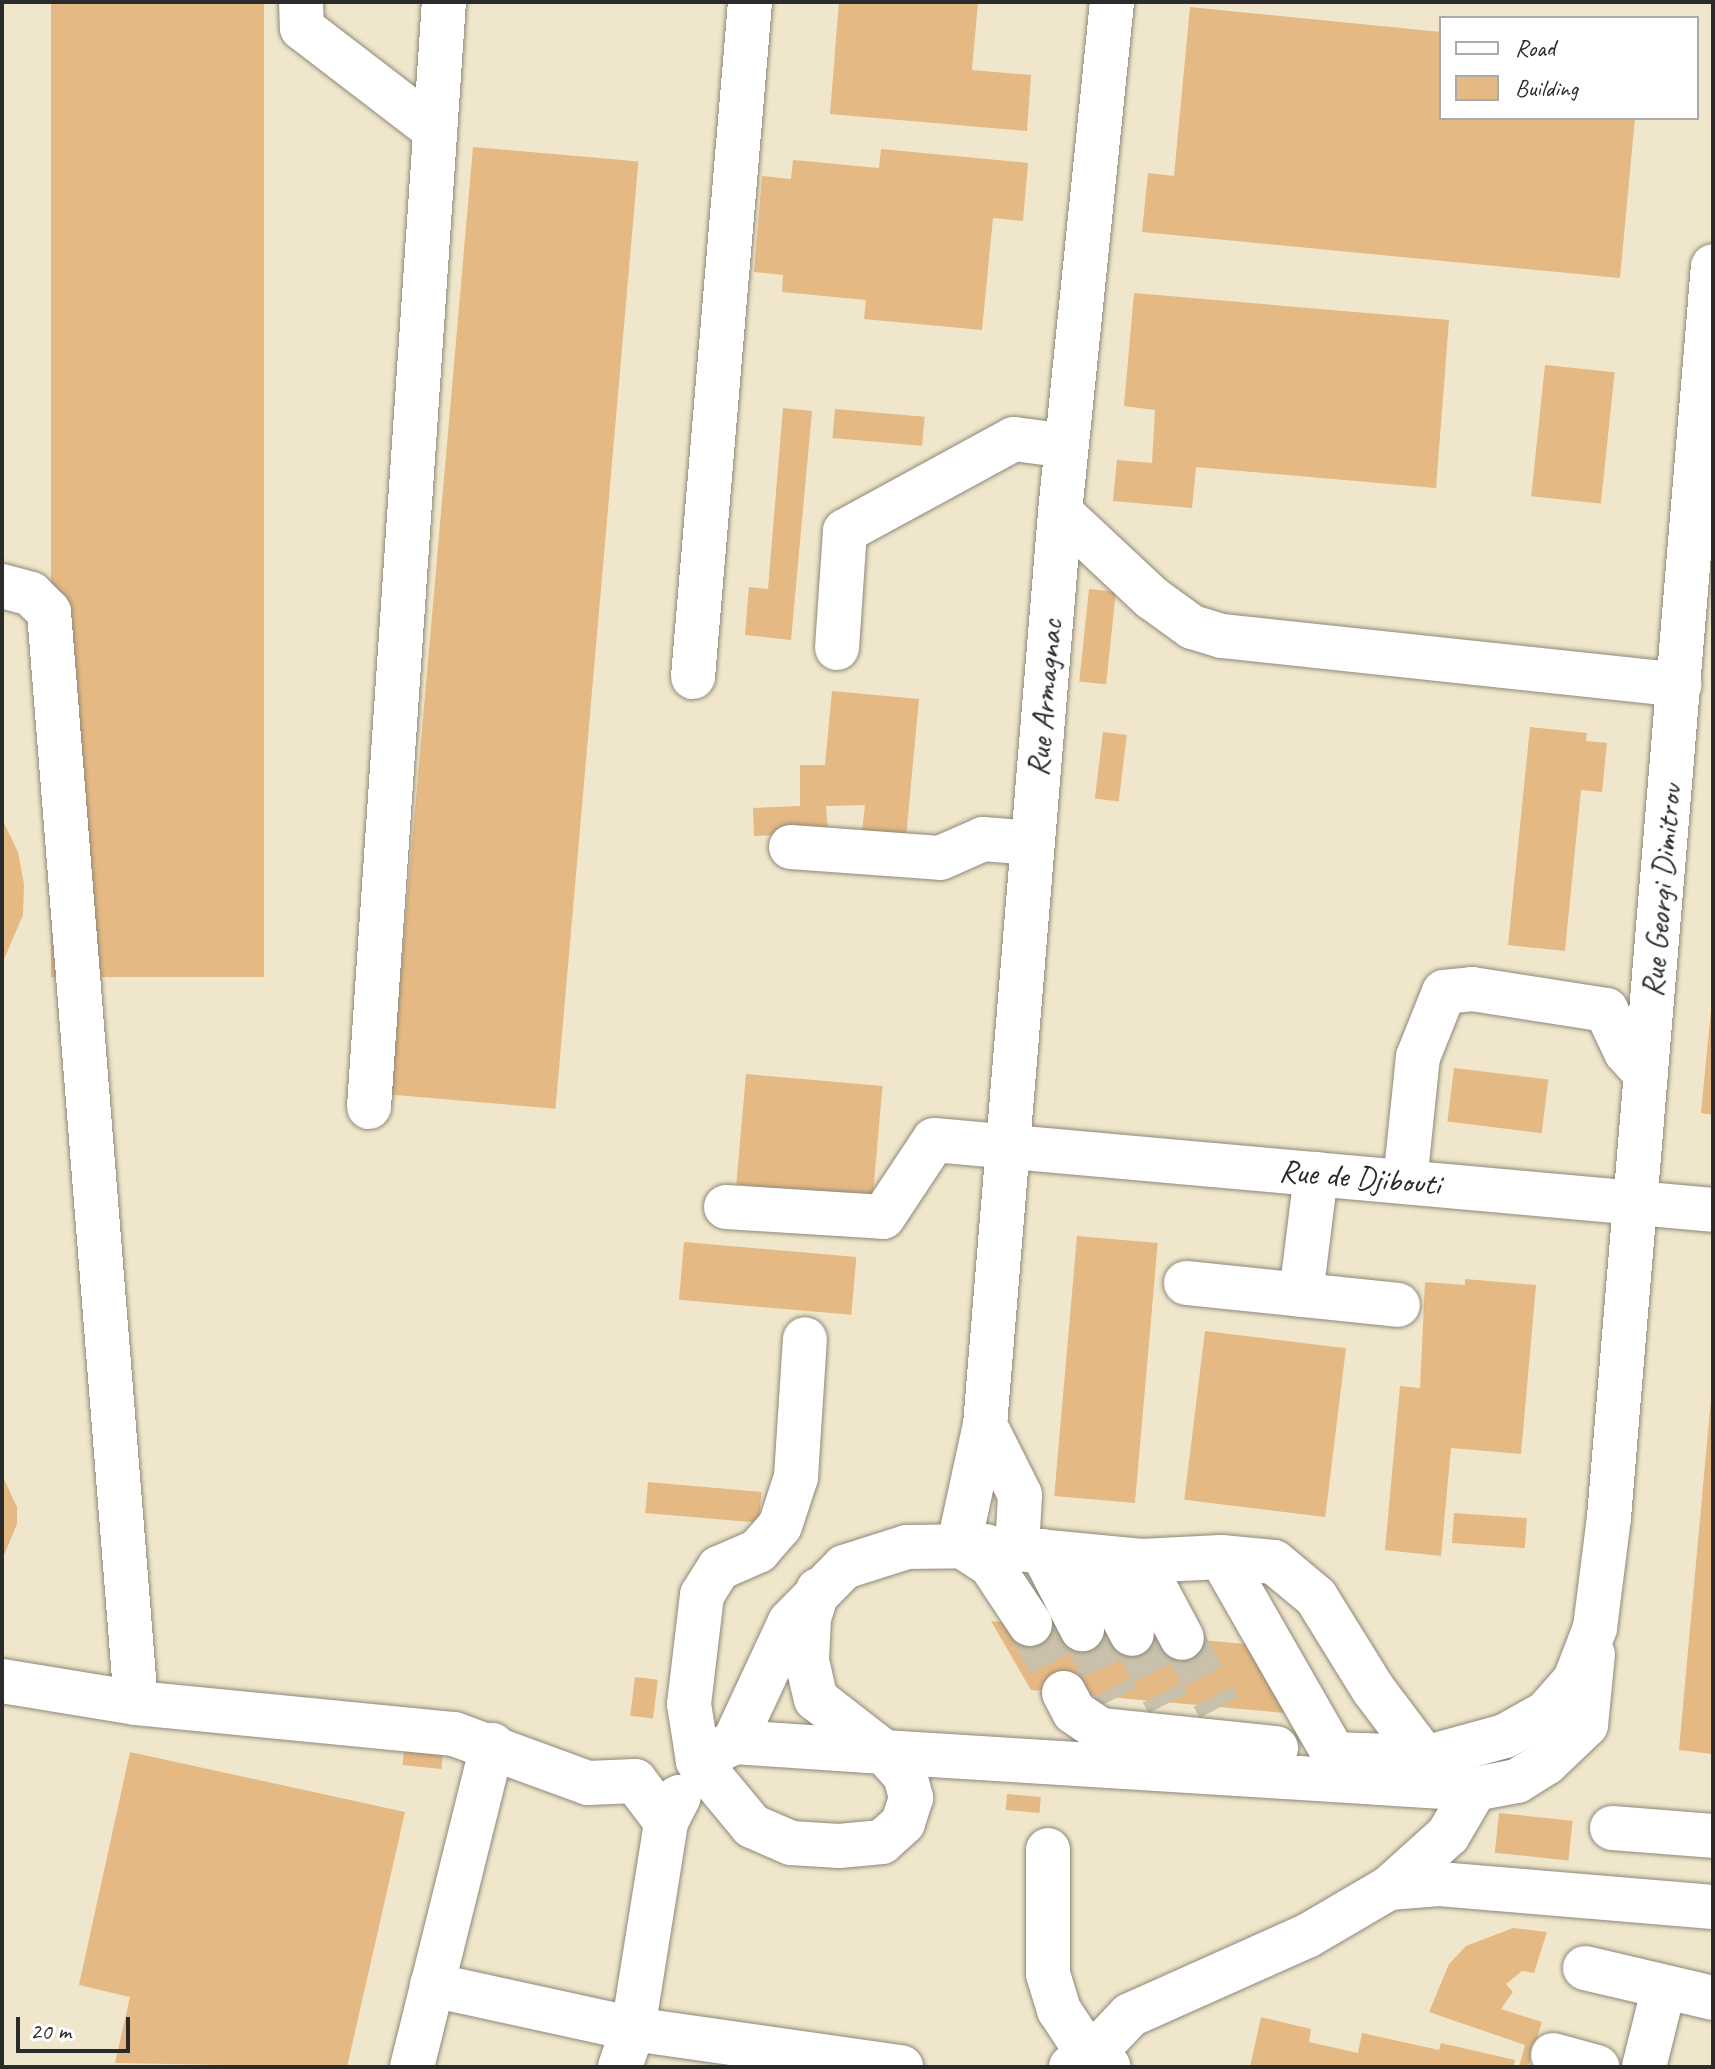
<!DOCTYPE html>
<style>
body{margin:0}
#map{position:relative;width:1715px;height:2069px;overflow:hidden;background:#f0e6cb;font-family:Caveat,sans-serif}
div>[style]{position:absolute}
.building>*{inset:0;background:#e5b983;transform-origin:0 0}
.minor-tunnel>*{height:44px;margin-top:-22px;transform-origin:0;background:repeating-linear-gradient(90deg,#c9c1ab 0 44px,transparent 0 66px)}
.roads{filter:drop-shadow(0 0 2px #8e887b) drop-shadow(0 0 2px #8e887b)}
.minor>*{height:44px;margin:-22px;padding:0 22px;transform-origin:22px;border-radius:22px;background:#fff}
span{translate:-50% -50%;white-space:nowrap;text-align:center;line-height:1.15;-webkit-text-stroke:6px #fff;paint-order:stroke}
.street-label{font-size:32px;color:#2b2b2b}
.frame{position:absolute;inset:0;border:4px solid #2b2b2b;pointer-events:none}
.legend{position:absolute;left:1439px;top:16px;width:260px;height:104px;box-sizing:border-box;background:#fff;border:2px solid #aaa;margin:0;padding:10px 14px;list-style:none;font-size:24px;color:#2b2b2b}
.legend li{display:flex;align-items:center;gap:16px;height:40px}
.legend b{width:40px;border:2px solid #aaa}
.scale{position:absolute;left:16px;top:2017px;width:114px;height:36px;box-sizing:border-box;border:4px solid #2b2b2b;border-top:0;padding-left:10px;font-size:24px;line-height:28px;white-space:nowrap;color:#2b2b2b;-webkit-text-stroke:6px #fff;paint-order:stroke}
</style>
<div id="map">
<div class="building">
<div style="left:51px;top:2px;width:213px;height:975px"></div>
<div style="clip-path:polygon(839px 2px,978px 2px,972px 70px,1031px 75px,1027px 131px,830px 114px)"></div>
<div style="clip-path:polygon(1190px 7px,1441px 32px,1441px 118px,1635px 118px,1620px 278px,1142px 232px,1148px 173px,1174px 176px)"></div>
<div style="left:473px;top:147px;width:166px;height:951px;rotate:5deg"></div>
<div style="clip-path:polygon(881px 149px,1028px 163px,1023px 221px,993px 218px,982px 330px,864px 319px,866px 300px,782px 292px,783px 275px,754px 272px,762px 176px,791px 179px,793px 160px,879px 168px)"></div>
<div style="clip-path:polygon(1134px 293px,1449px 320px,1436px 488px,1196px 467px,1192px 508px,1113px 501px,1117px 460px,1152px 463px,1155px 410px,1124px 406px)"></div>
<div style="left:1545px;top:365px;width:70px;height:132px;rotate:6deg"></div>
<div style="clip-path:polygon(783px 408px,812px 411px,791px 640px,745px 635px,749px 587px,768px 589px)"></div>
<div style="left:835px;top:409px;width:90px;height:29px;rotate:5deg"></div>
<div style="left:1089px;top:589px;width:27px;height:93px;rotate:6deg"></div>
<div style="clip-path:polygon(832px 691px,919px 699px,906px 837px,862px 831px,865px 805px,826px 806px,828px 833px,754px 836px,753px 808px,800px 806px,800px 765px,825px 765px)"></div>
<div style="clip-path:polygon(1530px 727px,1587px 733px,1586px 741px,1607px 743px,1602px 792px,1581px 790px,1565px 951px,1508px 945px)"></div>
<div style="left:1103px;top:732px;width:24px;height:67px;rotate:7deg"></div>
<div style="clip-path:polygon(2px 819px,18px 852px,24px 884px,23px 915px,2px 964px)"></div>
<div style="clip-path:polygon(1711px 1010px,1713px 1010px,1713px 1115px,1701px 1113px)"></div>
<div style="left:1454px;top:1068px;width:95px;height:54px;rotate:7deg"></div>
<div style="left:746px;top:1074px;width:137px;height:111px;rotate:5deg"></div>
<div style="left:1077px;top:1236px;width:81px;height:261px;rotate:5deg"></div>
<div style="left:684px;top:1242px;width:173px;height:58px;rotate:5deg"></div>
<div style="clip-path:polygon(1465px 1279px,1536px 1285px,1521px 1454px,1451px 1448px,1441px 1556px,1385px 1550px,1400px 1386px,1420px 1388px,1425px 1282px,1465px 1285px)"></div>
<div style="left:1205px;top:1331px;width:142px;height:170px;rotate:7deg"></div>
<div style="clip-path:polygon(1711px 1399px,1713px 1399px,1713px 1754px,1679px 1750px)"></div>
<div style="clip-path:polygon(2px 1475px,17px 1507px,17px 1524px,2px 1560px)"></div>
<div style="left:648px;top:1482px;width:114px;height:31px;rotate:5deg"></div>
<div style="left:1454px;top:1513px;width:73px;height:30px;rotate:4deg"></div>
<div style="clip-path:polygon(991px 1621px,1245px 1644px,1285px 1713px,1031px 1690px)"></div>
<div style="left:635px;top:1677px;width:23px;height:39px;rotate:7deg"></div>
<div style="left:404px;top:1751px;width:39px;height:14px;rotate:6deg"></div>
<div style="clip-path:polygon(130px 1752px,405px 1812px,347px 2067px,115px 2063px,130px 1997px,79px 1985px)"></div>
<div style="left:1007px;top:1794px;width:34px;height:16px;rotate:5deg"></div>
<div style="left:1499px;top:1813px;width:74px;height:40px;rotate:6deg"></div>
<div style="clip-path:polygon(1513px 1928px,1547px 1932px,1534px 1973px,1522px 1971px,1506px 1984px,1513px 1992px,1501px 2009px,1542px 2022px,1528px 2067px,1519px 2067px,1525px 2045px,1429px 2012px,1449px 1964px,1466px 1946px)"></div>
<div style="clip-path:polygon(1261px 2017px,1311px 2029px,1309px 2042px,1358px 2053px,1362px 2033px,1439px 2050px,1441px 2043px,1515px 2060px,1513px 2067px,1250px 2067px)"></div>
</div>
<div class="minor-tunnel">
<div style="left:1030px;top:1624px;width:77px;rotate:63.8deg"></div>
<div style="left:1082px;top:1629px;width:77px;rotate:63.1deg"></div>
<div style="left:1132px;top:1634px;width:78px;rotate:62.4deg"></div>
<div style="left:1182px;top:1638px;width:79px;rotate:62.1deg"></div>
</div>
<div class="roads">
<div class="minor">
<div style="left:301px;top:2px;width:26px;rotate:88deg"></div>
<div style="left:302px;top:28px;width:168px;rotate:37.5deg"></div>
<div style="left:1060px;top:512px;width:126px;rotate:43.1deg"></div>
<div style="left:1152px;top:598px;width:49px;rotate:35.9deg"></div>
<div style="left:1192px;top:627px;width:31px;rotate:17deg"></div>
<div style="left:1222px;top:636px;width:460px;rotate:6.1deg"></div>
<div style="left:2px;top:586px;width:30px;rotate:15deg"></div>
<div style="left:31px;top:594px;width:25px;rotate:45deg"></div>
<div style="left:49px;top:612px;width:1094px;rotate:85.44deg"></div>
<div style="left:837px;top:648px;width:117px;rotate:-86.1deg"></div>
<div style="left:845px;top:531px;width:192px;rotate:-28.6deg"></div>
<div style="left:1014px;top:439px;width:53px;rotate:7.5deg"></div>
<div style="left:693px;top:677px;width:677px;rotate:-85.17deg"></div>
<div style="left:791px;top:847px;width:149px;rotate:4.2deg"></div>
<div style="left:940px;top:858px;width:47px;rotate:-23.8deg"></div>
<div style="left:983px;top:839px;width:50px;rotate:4.6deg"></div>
<div style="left:369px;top:1107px;width:1108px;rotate:-86.12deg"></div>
<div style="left:1405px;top:1182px;width:126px;rotate:-84.1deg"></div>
<div style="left:1418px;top:1057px;width:70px;rotate:-68.2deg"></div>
<div style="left:1444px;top:992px;width:28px;rotate:-6deg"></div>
<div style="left:1472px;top:989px;width:136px;rotate:8.9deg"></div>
<div style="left:1606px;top:1010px;width:47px;rotate:64.5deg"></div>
<div style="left:1626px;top:1052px;width:30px;rotate:48deg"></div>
<div style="left:726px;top:1207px;width:157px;rotate:3.6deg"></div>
<div style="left:883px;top:1217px;width:92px;rotate:-56.5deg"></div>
<div style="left:934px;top:1140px;width:782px;rotate:5.13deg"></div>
<div style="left:1186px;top:1283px;width:213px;rotate:5.9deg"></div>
<div style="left:1301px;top:1295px;width:122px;rotate:-82.9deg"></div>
<div style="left:985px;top:1425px;width:78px;rotate:63.4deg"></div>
<div style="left:1020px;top:1495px;width:54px;rotate:93.2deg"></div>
<div style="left:1017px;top:1549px;width:125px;rotate:5.5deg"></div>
<div style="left:1141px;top:1561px;width:80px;rotate:-2.9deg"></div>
<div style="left:1221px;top:1557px;width:53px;rotate:5.4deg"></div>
<div style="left:1274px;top:1562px;width:55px;rotate:39.8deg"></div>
<div style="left:1316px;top:1597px;width:108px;rotate:58.2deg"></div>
<div style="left:1373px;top:1689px;width:86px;rotate:53deg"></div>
<div style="left:1425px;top:1758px;width:83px;rotate:-15.4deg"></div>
<div style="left:1505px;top:1736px;width:47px;rotate:-29.3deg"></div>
<div style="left:1546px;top:1713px;width:44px;rotate:-48.7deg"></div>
<div style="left:1575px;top:1680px;width:56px;rotate:-69deg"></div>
<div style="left:1595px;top:1628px;width:112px;rotate:-82.8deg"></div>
<div style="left:1609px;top:1517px;width:1255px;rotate:-85.25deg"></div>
<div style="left:1042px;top:1551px;width:88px;rotate:62.9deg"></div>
<div style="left:1091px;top:1557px;width:87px;rotate:62deg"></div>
<div style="left:1221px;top:1557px;width:227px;rotate:60.2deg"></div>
<div style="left:1334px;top:1754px;width:54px;rotate:2.1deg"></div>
<div style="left:1141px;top:1561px;width:87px;rotate:62deg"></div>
<div style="left:818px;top:1590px;width:29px;rotate:108deg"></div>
<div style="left:809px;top:1618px;width:43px;rotate:92.7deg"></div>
<div style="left:807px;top:1661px;width:39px;rotate:77deg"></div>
<div style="left:816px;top:1699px;width:86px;rotate:37.9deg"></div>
<div style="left:884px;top:1752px;width:592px;rotate:3.58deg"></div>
<div style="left:1475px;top:1789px;width:43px;rotate:-10.8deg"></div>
<div style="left:1517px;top:1781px;width:34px;rotate:-32deg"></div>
<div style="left:1546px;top:1763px;width:55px;rotate:-43.5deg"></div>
<div style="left:1586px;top:1725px;width:71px;rotate:-84.4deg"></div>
<div style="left:1030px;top:1624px;width:71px;rotate:-123.5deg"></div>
<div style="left:991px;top:1565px;width:38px;rotate:-147deg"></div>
<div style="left:959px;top:1544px;width:122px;rotate:-77.7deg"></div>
<div style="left:985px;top:1425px;width:916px;rotate:-85.3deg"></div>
<div style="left:1060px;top:512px;width:513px;rotate:-84.18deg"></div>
<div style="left:2px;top:1681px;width:136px;rotate:9.3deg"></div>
<div style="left:136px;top:1703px;width:320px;rotate:5.6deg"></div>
<div style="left:454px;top:1734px;width:143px;rotate:20.1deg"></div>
<div style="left:588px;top:1783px;width:47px;rotate:-2.4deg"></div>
<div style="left:635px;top:1781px;width:51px;rotate:52.9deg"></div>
<div style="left:1064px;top:1693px;width:21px;rotate:62deg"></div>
<div style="left:1074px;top:1712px;width:32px;rotate:34deg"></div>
<div style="left:1101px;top:1730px;width:176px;rotate:5.9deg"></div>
<div style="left:734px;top:1742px;width:150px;rotate:3.8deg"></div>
<div style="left:884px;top:1752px;width:31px;rotate:48deg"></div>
<div style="left:905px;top:1775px;width:24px;rotate:75deg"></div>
<div style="left:911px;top:1798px;width:26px;rotate:108deg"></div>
<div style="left:903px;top:1823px;width:28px;rotate:138deg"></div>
<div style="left:882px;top:1842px;width:43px;rotate:174.7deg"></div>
<div style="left:839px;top:1846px;width:48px;rotate:-176.4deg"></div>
<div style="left:791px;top:1843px;width:43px;rotate:-156.4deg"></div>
<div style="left:752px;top:1826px;width:85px;rotate:-129.7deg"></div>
<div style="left:698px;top:1761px;width:58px;rotate:-99deg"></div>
<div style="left:689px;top:1704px;width:110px;rotate:-83.2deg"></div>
<div style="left:702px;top:1595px;width:32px;rotate:-58deg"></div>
<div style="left:719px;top:1568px;width:43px;rotate:-23.6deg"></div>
<div style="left:758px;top:1551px;width:33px;rotate:-49deg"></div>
<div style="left:780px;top:1526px;width:52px;rotate:-71.9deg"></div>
<div style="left:796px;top:1477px;width:138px;rotate:-86.3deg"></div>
<div style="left:709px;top:1755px;width:28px;rotate:-27deg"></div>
<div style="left:734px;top:1742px;width:132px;rotate:-65deg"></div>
<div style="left:790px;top:1622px;width:77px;rotate:-45.5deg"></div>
<div style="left:844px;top:1567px;width:66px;rotate:-17.6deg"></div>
<div style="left:907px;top:1547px;width:79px;rotate:-0.7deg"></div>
<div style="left:1612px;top:1828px;width:101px;rotate:4.5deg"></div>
<div style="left:1048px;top:1850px;width:124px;rotate:90deg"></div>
<div style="left:1048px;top:1974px;width:38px;rotate:73deg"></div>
<div style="left:1059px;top:2010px;width:56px;rotate:56.6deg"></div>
<div style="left:1090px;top:2057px;width:21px;rotate:28deg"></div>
<div style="left:1389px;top:1888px;width:79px;rotate:-41.9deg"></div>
<div style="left:1448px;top:1835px;width:53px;rotate:-59.6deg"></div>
<div style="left:1585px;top:1968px;width:131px;rotate:13.2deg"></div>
<div style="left:432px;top:1985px;width:206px;rotate:12.3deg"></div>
<div style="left:633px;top:2029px;width:271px;rotate:8.1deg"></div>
<div style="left:1553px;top:2055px;width:46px;rotate:15.3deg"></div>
<div style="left:412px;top:2067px;width:332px;rotate:-76deg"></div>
<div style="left:620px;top:2067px;width:40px;rotate:-71.1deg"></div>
<div style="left:633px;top:2029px;width:210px;rotate:-80.9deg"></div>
<div style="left:666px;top:1822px;width:28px;rotate:-63deg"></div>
<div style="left:1071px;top:2067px;width:21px;rotate:-28deg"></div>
<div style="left:1090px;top:2057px;width:58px;rotate:-46.4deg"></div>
<div style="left:1130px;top:2015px;width:194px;rotate:-24.1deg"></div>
<div style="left:1307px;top:1936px;width:95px;rotate:-30.3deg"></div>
<div style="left:1389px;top:1888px;width:50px;rotate:-4.6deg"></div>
<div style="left:1439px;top:1884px;width:275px;rotate:4.8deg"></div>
<div style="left:1644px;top:2067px;width:82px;rotate:-76deg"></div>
</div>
</div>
<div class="street-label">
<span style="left:1045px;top:698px;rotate:-85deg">Rue Armagnac</span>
<span style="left:1662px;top:891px;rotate:-85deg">Rue Georgi Dimitrov</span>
<span style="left:1360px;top:1178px;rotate:5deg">Rue de Djibouti</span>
</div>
<div class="frame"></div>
<ul class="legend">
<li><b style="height:10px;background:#fff"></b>Road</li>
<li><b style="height:22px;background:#e5b983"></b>Building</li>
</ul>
<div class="scale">20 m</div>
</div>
